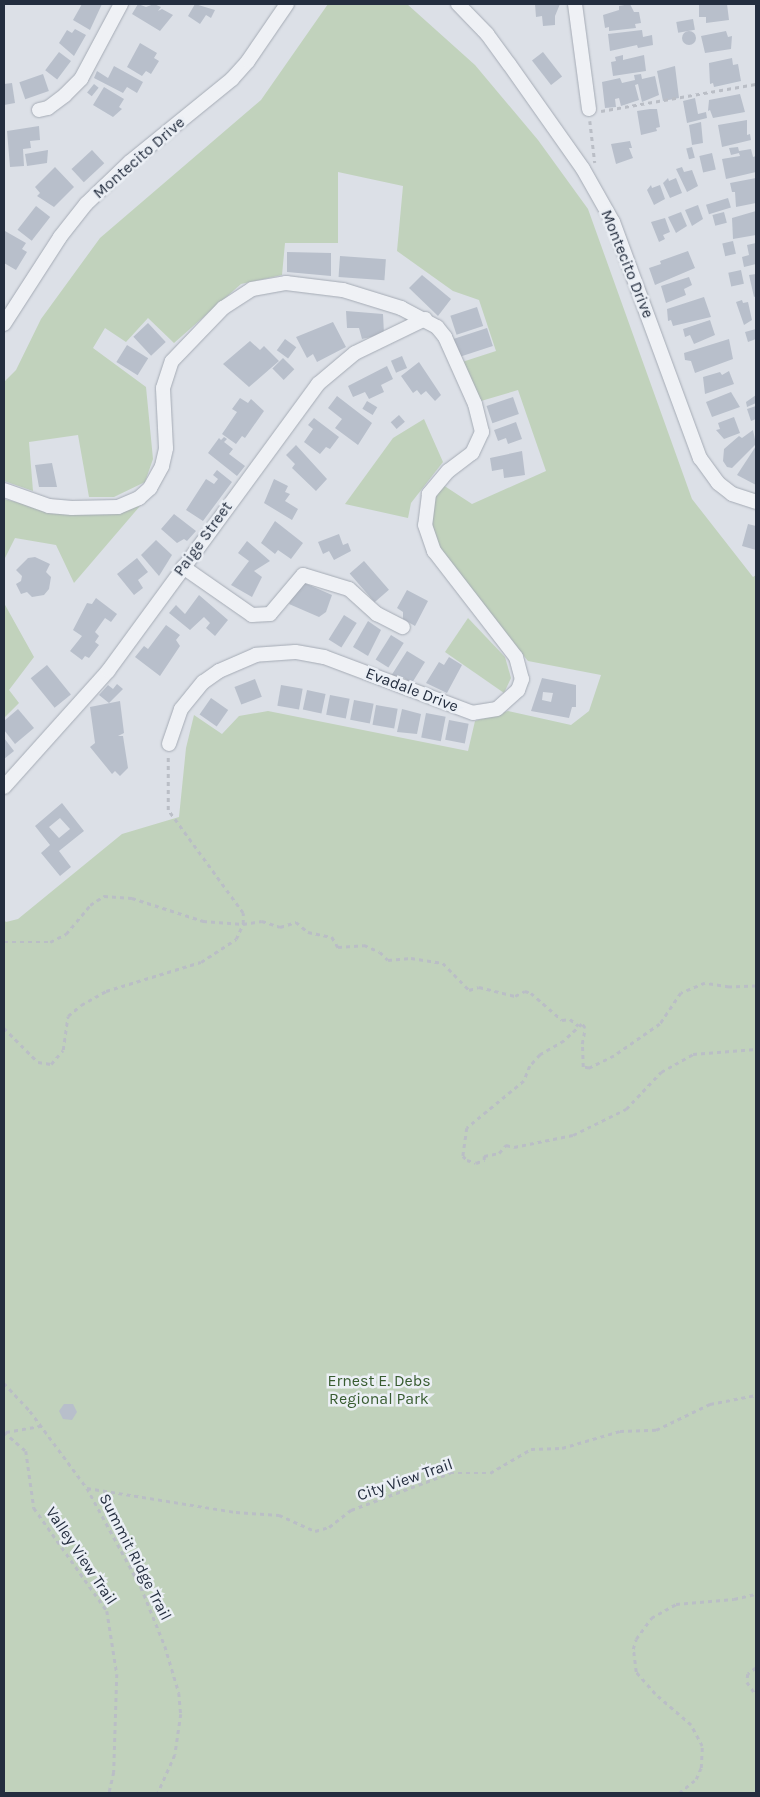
<!DOCTYPE html>
<style>
body{margin:0}
#map{position:relative;width:760px;height:1797px;overflow:hidden;background:#dce0e7;font-family:Karla,sans-serif}
div>[style]{position:absolute}
.green>*{inset:0;background:#c1d2bc}
.building>*{inset:0;background:#b8bfcb;transform-origin:0 0}
.round{border-radius:50%}
.path>*{height:2.5px;margin-top:-1.25px;transform-origin:0;background:repeating-linear-gradient(90deg,#babec6 0 4px,transparent 0 8px)}
.roads{filter:drop-shadow(0 0 1px #a5abb5) drop-shadow(0 0 1px #a5abb5)}
.minor>*{height:14px;margin:-7px;padding:0 7px;transform-origin:7px;border-radius:7px;background:#eff1f5}
span{translate:-50% -50%;white-space:nowrap;text-align:center;line-height:1.15;-webkit-text-stroke:5px #ebeff5;paint-order:stroke}
.street-label{font-size:16px;color:#242e3f}
.park-label{font-size:16px;color:#385c30}
.frame{position:absolute;inset:0;border:5px solid #242e3f;pointer-events:none}
</style>
<div id="map">
<div class="green">
<div style="clip-path:polygon(328px 4px,407px 4px,475px 65px,538px 140px,588px 209px,692px 499px,753px 577px,756px 575px,756px 1793px,4px 1793px,4px 920px,6px 922px,18px 919px,122px 834px,179px 817px,186px 748px,194px 715px,222px 734px,239px 716px,268px 711px,468px 751px,475px 721px,508px 711px,571px 725px,589px 711px,601px 675px,528px 661px,451px 567px,429px 531px,429px 509px,443px 485px,472px 504px,546px 471px,518px 390px,481px 401px,459px 363px,496px 351px,479px 300px,453px 291px,397px 251px,403px 186px,338px 172px,338px 243px,285px 243px,282px 275px,241px 284px,174px 343px,148px 318px,126px 342px,105px 328px,93px 348px,146px 387px,153px 459px,145px 482px,114px 497px,89px 497px,78px 435px,29px 442px,33px 491px,4px 481px,4px 382px,16px 370px,41px 319px,100px 238px,261px 100px)"></div>
<div style="clip-path:polygon(424px 419px,443px 462px,411px 503px,408px 518px,345px 504px,393px 438px)"></div>
<div style="clip-path:polygon(4px 499px,64px 514px,101px 514px,140px 506px,74px 583px,56px 545px,15px 538px,4px 560px)"></div>
<div style="clip-path:polygon(4px 603px,34px 657px,9px 690px,19px 703px,4px 718px)"></div>
<div style="clip-path:polygon(468px 618px,505px 657px,511px 678px,504px 693px,445px 652px)"></div>
</div>
<div class="building">
<div style="clip-path:polygon(82px 4px,102px 4px,90px 30px,73px 20px)"></div>
<div style="clip-path:polygon(138px 4px,146px 7px,154px 4px,161px 7px,158px 11px,162px 9px,173px 15px,160px 31px,132px 14px)"></div>
<div style="clip-path:polygon(195px 4px,215px 10px,211px 18px,206px 15px,200px 24px,188px 16px)"></div>
<div style="clip-path:polygon(535px 4px,560px 4px,555px 16px,555px 25px,543px 26px,542px 16px,536px 17px)"></div>
<div style="clip-path:polygon(630px 4px,634px 12px,639px 12px,641px 23px,635px 24px,636px 28px,609px 31px,609px 27px,605px 28px,603px 15px,619px 10px,619px 6px)"></div>
<div style="clip-path:polygon(699px 4px,727px 4px,729px 20px,706px 23px,706px 17px,699px 17px)"></div>
<div style="left:693px;top:19px;width:11px;height:17px;rotate:80deg"></div>
<div style="clip-path:polygon(75px 29px,86px 35px,74px 56px,59px 43px,67px 30px,72px 33px)"></div>
<div style="clip-path:polygon(642px 30px,643px 37px,652px 35px,653px 45px,638px 48px,637px 45px,610px 51px,608px 34px)"></div>
<div style="clip-path:polygon(726px 31px,728px 37px,732px 36px,731px 49px,705px 53px,701px 36px)"></div>
<div class="round" style="left:682px;top:31px;width:14px;height:14px"></div>
<div style="clip-path:polygon(140px 43px,157px 53px,154px 58px,159px 61px,151px 74px,146px 71px,142px 76px,127px 67px)"></div>
<div style="left:59px;top:52px;width:15px;height:23px;rotate:37deg"></div>
<div style="left:543px;top:52px;width:31px;height:14px;rotate:52deg"></div>
<div style="clip-path:polygon(623px 55px,623px 60px,644px 55px,646px 71px,613px 76px,611px 62px,616px 61px,615px 57px)"></div>
<div style="clip-path:polygon(732px 58px,733px 65px,738px 64px,741px 81px,714px 87px,713px 83px,710px 84px,709px 63px)"></div>
<div style="clip-path:polygon(114px 66px,143px 82px,137px 93px,127px 87px,123px 93px,94px 78px,97px 71px,108px 78px)"></div>
<div style="clip-path:polygon(675px 66px,679px 98px,663px 101px,657px 71px)"></div>
<div style="left:43px;top:74px;width:18px;height:25px;rotate:71deg"></div>
<div style="clip-path:polygon(641px 74px,642px 79px,655px 76px,659px 95px,642px 102px,638px 84px,635px 85px,639px 100px,621px 106px,619px 98px,615px 99px,616px 107px,605px 108px,602px 82px,620px 78px,622px 83px,635px 80px,634px 75px)"></div>
<div style="clip-path:polygon(12px 83px,15px 103px,4px 105px,4px 84px)"></div>
<div style="left:94px;top:84px;width:6px;height:11px;rotate:39deg"></div>
<div style="clip-path:polygon(104px 87px,124px 99px,119px 107px,122px 109px,113px 117px,93px 105px)"></div>
<div style="clip-path:polygon(740px 94px,745px 112px,713px 118px,710px 110px,708px 111px,709px 100px)"></div>
<div style="clip-path:polygon(695px 98px,698px 114px,706px 112px,707px 118px,687px 123px,683px 101px)"></div>
<div style="clip-path:polygon(650px 109px,657px 109px,660px 127px,656px 128px,657px 131px,641px 135px,637px 111px)"></div>
<div style="clip-path:polygon(747px 120px,747px 135px,750px 134px,751px 140px,722px 147px,718px 125px)"></div>
<div style="clip-path:polygon(701px 122px,703px 143px,692px 145px,689px 125px)"></div>
<div style="clip-path:polygon(39px 126px,40px 140px,30px 141px,31px 148px,23px 149px,24px 166px,10px 167px,7px 131px)"></div>
<div style="clip-path:polygon(630px 141px,632px 148px,629px 148px,633px 158px,616px 164px,611px 144px)"></div>
<div style="left:692px;top:147px;width:11px;height:6px;rotate:75deg"></div>
<div style="clip-path:polygon(738px 147px,739px 151px,751px 149px,753px 157px,756px 156px,756px 172px,726px 179px,722px 159px,740px 156px,739px 153px,731px 155px,729px 148px)"></div>
<div style="clip-path:polygon(48px 150px,47px 163px,27px 166px,25px 154px)"></div>
<div style="left:92px;top:150px;width:18px;height:28px;rotate:47deg"></div>
<div style="left:712px;top:153px;width:17px;height:13px;rotate:77deg"></div>
<div style="clip-path:polygon(55px 167px,74px 187px,54px 207px,37px 196px,40px 193px,35px 187px)"></div>
<div style="clip-path:polygon(682px 167px,684px 172px,692px 170px,698px 186px,687px 192px,676px 169px)"></div>
<div style="clip-path:polygon(668px 178px,669px 181px,676px 178px,682px 193px,670px 198px,663px 183px)"></div>
<div style="clip-path:polygon(756px 178px,756px 203px,736px 207px,735px 192px,732px 192px,730px 183px)"></div>
<div style="clip-path:polygon(651px 185px,652px 188px,660px 185px,665px 199px,654px 205px,647px 190px)"></div>
<div style="left:728px;top:198px;width:10px;height:23px;rotate:73deg"></div>
<div style="clip-path:polygon(698px 205px,703px 219px,692px 226px,685px 210px)"></div>
<div style="left:36px;top:206px;width:18px;height:30px;rotate:38deg"></div>
<div style="clip-path:polygon(756px 211px,756px 235px,733px 239px,732px 218px)"></div>
<div style="clip-path:polygon(681px 212px,687px 226px,676px 233px,668px 217px)"></div>
<div style="left:724px;top:212px;width:11px;height:12px;rotate:75deg"></div>
<div style="clip-path:polygon(665px 218px,670px 232px,663px 235px,665px 239px,659px 242px,651px 222px)"></div>
<div style="clip-path:polygon(5px 231px,26px 243px,22px 249px,27px 252px,16px 270px,4px 263px)"></div>
<div style="left:733px;top:241px;width:13px;height:11px;rotate:77deg"></div>
<div style="clip-path:polygon(756px 243px,756px 264px,744px 267px,742px 257px,749px 255px,747px 245px)"></div>
<div style="clip-path:polygon(688px 251px,695px 268px,655px 285px,649px 268px,661px 264px,660px 261px)"></div>
<div style="clip-path:polygon(287px 252px,331px 253px,331px 276px,287px 272px)"></div>
<div style="left:340px;top:256px;width:46px;height:21px;rotate:4deg"></div>
<div style="left:741px;top:270px;width:14px;height:13px;rotate:78deg"></div>
<div style="clip-path:polygon(756px 274px,756px 296px,754px 297px,749px 275px)"></div>
<div style="clip-path:polygon(422px 275px,451px 299px,438px 316px,409px 288px)"></div>
<div style="clip-path:polygon(689px 277px,692px 285px,684px 289px,686px 295px,666px 303px,661px 286px)"></div>
<div style="clip-path:polygon(704px 297px,711px 317px,673px 326px,671px 320px,668px 321px,667px 309px)"></div>
<div style="clip-path:polygon(742px 300px,743px 303px,748px 302px,752px 320px,744px 325px,736px 302px)"></div>
<div style="left:477px;top:307px;width:20px;height:28px;rotate:72deg"></div>
<div style="clip-path:polygon(346px 311px,383px 314px,384px 334px,362px 339px,359px 328px,347px 328px)"></div>
<div style="clip-path:polygon(710px 320px,715px 335px,694px 344px,690px 335px,685px 337px,683px 329px)"></div>
<div style="clip-path:polygon(333px 322px,346px 347px,317px 362px,313px 354px,307px 358px,296px 337px)"></div>
<div style="left:148px;top:323px;width:26px;height:20px;rotate:47deg"></div>
<div style="left:487px;top:328px;width:19px;height:37px;rotate:72deg"></div>
<div style="clip-path:polygon(756px 329px,756px 339px,748px 342px,745px 332px)"></div>
<div style="left:285px;top:339px;width:14px;height:14px;rotate:36deg"></div>
<div style="clip-path:polygon(729px 339px,733px 359px,695px 373px,691px 361px,685px 360px,684px 353px)"></div>
<div style="clip-path:polygon(250px 341px,260px 350px,264px 346px,279px 361px,249px 387px,223px 364px)"></div>
<div style="left:127px;top:345px;width:25px;height:20px;rotate:32deg"></div>
<div style="left:402px;top:356px;width:13px;height:12px;rotate:67deg"></div>
<div style="left:283px;top:358px;width:16px;height:15px;rotate:45deg"></div>
<div style="clip-path:polygon(419px 362px,441px 395px,435px 401px,426px 391px,421px 395px,417px 390px,413px 393px,401px 376px)"></div>
<div style="clip-path:polygon(387px 366px,393px 379px,381px 385px,384px 392px,369px 399px,365px 392px,353px 397px,348px 386px)"></div>
<div style="clip-path:polygon(729px 371px,734px 384px,705px 394px,703px 377px,720px 372px,722px 375px)"></div>
<div style="clip-path:polygon(731px 392px,740px 407px,712px 417px,706px 402px)"></div>
<div style="clip-path:polygon(756px 395px,756px 403px,747px 407px,746px 402px)"></div>
<div style="clip-path:polygon(337px 396px,372px 423px,358px 445px,335px 428px,342px 419px,328px 408px)"></div>
<div style="left:513px;top:397px;width:18px;height:28px;rotate:71deg"></div>
<div style="clip-path:polygon(240px 398px,248px 403px,251px 399px,264px 411px,245px 438px,242px 436px,236px 444px,222px 434px,237px 412px,232px 409px)"></div>
<div style="left:367px;top:401px;width:12px;height:9px;rotate:31deg"></div>
<div style="clip-path:polygon(756px 406px,756px 419px,751px 421px,747px 409px)"></div>
<div style="left:399px;top:415px;width:9px;height:11px;rotate:49deg"></div>
<div style="clip-path:polygon(734px 417px,740px 433px,724px 439px,716px 430px,720px 429px,718px 423px)"></div>
<div style="clip-path:polygon(314px 418px,339px 437px,330px 449px,326px 447px,320px 454px,304px 442px,313px 429px,308px 425px)"></div>
<div style="clip-path:polygon(516px 422px,522px 439px,508px 444px,506px 438px,498px 441px,494px 430px)"></div>
<div style="clip-path:polygon(753px 430px,756px 444px,732px 468px,727px 467px,723px 461px,724px 449px,739px 436px,742px 438px)"></div>
<div style="clip-path:polygon(224px 437px,227px 439px,224px 442px,233px 449px,229px 454px,245px 466px,237px 476px,208px 453px,219px 438px,221px 440px)"></div>
<div style="clip-path:polygon(296px 445px,327px 479px,316px 491px,292px 468px,295px 464px,286px 455px)"></div>
<div style="clip-path:polygon(756px 446px,756px 485px,737px 475px)"></div>
<div style="clip-path:polygon(522px 451px,525px 475px,504px 478px,503px 469px,492px 471px,490px 458px)"></div>
<div style="clip-path:polygon(52px 463px,57px 487px,39px 487px,35px 465px)"></div>
<div style="clip-path:polygon(217px 470px,232px 482px,203px 521px,186px 510px,206px 479px,214px 484px,218px 479px,213px 475px)"></div>
<div style="clip-path:polygon(274px 479px,288px 486px,285px 492px,290px 494px,285px 501px,298px 509px,292px 520px,264px 503px)"></div>
<div style="clip-path:polygon(174px 514px,196px 531px,187px 541px,184px 539px,177px 543px,161px 529px)"></div>
<div style="clip-path:polygon(275px 521px,303px 543px,291px 559px,278px 550px,275px 554px,261px 543px)"></div>
<div style="clip-path:polygon(748px 524px,756px 526px,756px 550px,742px 546px)"></div>
<div style="clip-path:polygon(339px 534px,343px 545px,348px 543px,351px 551px,334px 560px,329px 551px,323px 554px,318px 542px)"></div>
<div style="clip-path:polygon(156px 540px,172px 555px,159px 576px,141px 555px)"></div>
<div style="clip-path:polygon(247px 541px,270px 561px,254px 571px,262px 577px,252px 597px,231px 585px,249px 561px,238px 553px)"></div>
<div style="clip-path:polygon(35px 557px,50px 564px,46px 572px,51px 577px,49px 589px,44px 595px,32px 597px,27px 592px,21px 594px,16px 584px,21px 581px,22px 576px,16px 570px,28px 558px)"></div>
<div style="clip-path:polygon(137px 558px,148px 572px,138px 580px,143px 588px,134px 595px,117px 574px)"></div>
<div style="left:364px;top:561px;width:38px;height:19px;rotate:49deg"></div>
<div style="clip-path:polygon(300px 581px,332px 595px,326px 612px,319px 617px,289px 604px)"></div>
<div style="clip-path:polygon(407px 590px,428px 601px,415px 626px,403px 619px,403px 612px,397px 608px)"></div>
<div style="clip-path:polygon(199px 595px,228px 620px,215px 636px,206px 628px,210px 623px,204px 617px,190px 630px,169px 613px,176px 605px,185px 614px)"></div>
<div style="clip-path:polygon(96px 598px,117px 614px,111px 622px,105px 618px,95px 632px,99px 636px,95px 642px,99px 645px,89px 658px,85px 656px,82px 660px,70px 651px,82px 636px,73px 630px,87px 603px,92px 604px)"></div>
<div style="left:344px;top:615px;width:15px;height:29px;rotate:32deg"></div>
<div style="clip-path:polygon(368px 621px,381px 630px,368px 656px,353px 647px)"></div>
<div style="clip-path:polygon(166px 625px,180px 635px,176px 640px,180px 646px,160px 676px,135px 657px,144px 646px,148px 649px)"></div>
<div style="left:391px;top:635px;width:15px;height:29px;rotate:32deg"></div>
<div style="clip-path:polygon(407px 651px,425px 662px,412px 683px,402px 677px,399px 681px,391px 676px)"></div>
<div style="clip-path:polygon(449px 657px,462px 665px,447px 693px,426px 683px,439px 662px,444px 665px)"></div>
<div style="left:47px;top:665px;width:38px;height:21px;rotate:51deg"></div>
<div style="clip-path:polygon(evenodd,542px 678px,576px 685px,576px 707px,572px 707px,569px 718px,531px 711px,542px 678px,543px 692px,553px 693px,551px 702px,542px 700px,543px 692px)"></div>
<div style="left:255px;top:679px;width:19px;height:22px;rotate:69deg"></div>
<div style="clip-path:polygon(117px 684px,123px 689px,109px 703px,99px 695px,108px 685px,113px 689px)"></div>
<div style="left:281px;top:685px;width:22px;height:21px;rotate:10deg"></div>
<div style="left:307px;top:690px;width:19px;height:20px;rotate:12deg"></div>
<div style="left:330px;top:695px;width:20px;height:20px;rotate:11deg"></div>
<div style="left:211px;top:698px;width:21px;height:20px;rotate:35deg"></div>
<div style="left:354px;top:700px;width:20px;height:20px;rotate:11deg"></div>
<div style="clip-path:polygon(120px 701px,124px 733px,118px 736px,123px 736px,128px 768px,120px 776px,115px 771px,112px 774px,90px 747px,95px 743px,90px 707px)"></div>
<div style="left:376px;top:705px;width:22px;height:20px;rotate:10deg"></div>
<div style="clip-path:polygon(18px 709px,34px 728px,15px 744px,4px 730px,4px 721px)"></div>
<div style="clip-path:polygon(402px 709px,421px 714px,417px 734px,397px 732px)"></div>
<div style="left:426px;top:713px;width:20px;height:25px;rotate:11deg"></div>
<div style="left:449px;top:720px;width:20px;height:20px;rotate:11deg"></div>
<div style="clip-path:polygon(4px 738px,14px 751px,4px 759px)"></div>
<div style="clip-path:polygon(evenodd,62px 803px,84px 831px,59px 851px,71px 867px,60px 876px,41px 853px,50px 845px,35px 826px,62px 803px,60px 818px,70px 829px,59px 838px,49px 827px,60px 818px)"></div>
<div style="clip-path:polygon(64px 1404px,73px 1404px,77px 1412px,72px 1420px,63px 1419px,59px 1411px)"></div>
</div>
<div class="path">
<div style="left:601px;top:111px;width:157px;rotate:-9.9deg"></div>
<div style="left:590px;top:121px;width:42px;rotate:83.2deg"></div>
<div style="left:4px;top:942px;width:46px"></div>
<div style="left:50px;top:942px;width:18px;rotate:-27deg"></div>
<div style="left:66px;top:934px;width:38px;rotate:-50deg"></div>
<div style="left:90px;top:905px;width:17px;rotate:-33deg"></div>
<div style="left:104px;top:896px;width:28px;rotate:4deg"></div>
<div style="left:132px;top:898px;width:75px;rotate:17.9deg"></div>
<div style="left:203px;top:921px;width:40px;rotate:4.3deg"></div>
<div style="left:243px;top:924px;width:19px;rotate:-9deg"></div>
<div style="left:262px;top:921px;width:19px;rotate:18deg"></div>
<div style="left:280px;top:927px;width:17px;rotate:-17deg"></div>
<div style="left:296px;top:922px;width:16px;rotate:40deg"></div>
<div style="left:308px;top:932px;width:25px;rotate:12deg"></div>
<div style="left:332px;top:937px;width:12px;rotate:59deg"></div>
<div style="left:338px;top:947px;width:26px;rotate:-4deg"></div>
<div style="left:364px;top:945px;width:17px;rotate:24deg"></div>
<div style="left:380px;top:952px;width:11px;rotate:45deg"></div>
<div style="left:388px;top:960px;width:23px;rotate:-5deg"></div>
<div style="left:411px;top:958px;width:32px;rotate:9deg"></div>
<div style="left:443px;top:963px;width:37px;rotate:46deg"></div>
<div style="left:469px;top:990px;width:10px;rotate:-17deg"></div>
<div style="left:479px;top:987px;width:37px;rotate:14deg"></div>
<div style="left:515px;top:996px;width:11px;rotate:-27deg"></div>
<div style="left:525px;top:991px;width:6px;rotate:18deg"></div>
<div style="left:531px;top:993px;width:41px;rotate:41.1deg"></div>
<div style="left:562px;top:1020px;width:8px;rotate:-7deg"></div>
<div style="left:570px;top:1019px;width:11px;rotate:38deg"></div>
<div style="left:756px;top:986px;width:27px;rotate:178deg"></div>
<div style="left:729px;top:987px;width:24px;rotate:-171deg"></div>
<div style="left:705px;top:983px;width:26px;rotate:157deg"></div>
<div style="left:681px;top:993px;width:37px;rotate:124deg"></div>
<div style="left:660px;top:1024px;width:56px;rotate:145.2deg"></div>
<div style="left:614px;top:1056px;width:28px;rotate:154deg"></div>
<div style="left:589px;top:1068px;width:6px;rotate:-171deg"></div>
<div style="left:583px;top:1067px;width:23px;rotate:-92deg"></div>
<div style="left:582px;top:1044px;width:16px;rotate:-79deg"></div>
<div style="left:585px;top:1028px;width:5px;rotate:-127deg"></div>
<div style="left:582px;top:1024px;width:25px;rotate:137deg"></div>
<div style="left:564px;top:1041px;width:28px;rotate:150deg"></div>
<div style="left:540px;top:1055px;width:15px;rotate:132deg"></div>
<div style="left:530px;top:1066px;width:16px;rotate:112deg"></div>
<div style="left:524px;top:1081px;width:74px;rotate:140.5deg"></div>
<div style="left:467px;top:1128px;width:28px;rotate:98deg"></div>
<div style="left:463px;top:1156px;width:6px;rotate:45deg"></div>
<div style="left:467px;top:1160px;width:9px;rotate:18deg"></div>
<div style="left:476px;top:1163px;width:9px;rotate:-21deg"></div>
<div style="left:484px;top:1160px;width:4px;rotate:-90deg"></div>
<div style="left:484px;top:1156px;width:15px;rotate:-11deg"></div>
<div style="left:499px;top:1153px;width:11px;rotate:-49deg"></div>
<div style="left:506px;top:1145px;width:8px;rotate:14deg"></div>
<div style="left:514px;top:1147px;width:60px;rotate:-11.5deg"></div>
<div style="left:573px;top:1135px;width:59px;rotate:-26.1deg"></div>
<div style="left:626px;top:1109px;width:51px;rotate:-46.6deg"></div>
<div style="left:661px;top:1072px;width:37px;rotate:-29deg"></div>
<div style="left:693px;top:1054px;width:63px;rotate:-4.5deg"></div>
<div style="left:4px;top:1028px;width:48px;rotate:45deg"></div>
<div style="left:38px;top:1062px;width:13px;rotate:9deg"></div>
<div style="left:51px;top:1064px;width:18px;rotate:-49deg"></div>
<div style="left:63px;top:1050px;width:34px;rotate:-82deg"></div>
<div style="left:68px;top:1016px;width:17px;rotate:-40deg"></div>
<div style="left:81px;top:1005px;width:29px;rotate:-29deg"></div>
<div style="left:106px;top:991px;width:99px;rotate:-17deg"></div>
<div style="left:201px;top:962px;width:42px;rotate:-33.3deg"></div>
<div style="left:236px;top:939px;width:17px;rotate:-65deg"></div>
<div style="left:243px;top:924px;width:11px;rotate:-90deg"></div>
<div style="left:243px;top:913px;width:127px;rotate:-126.1deg"></div>
<div style="left:168px;top:810px;width:54px;rotate:-90deg"></div>
<div style="left:4px;top:1383px;width:38px;rotate:47deg"></div>
<div style="left:30px;top:1411px;width:96px;rotate:53.5deg"></div>
<div style="left:87px;top:1488px;width:113px;rotate:61.4deg"></div>
<div style="left:141px;top:1587px;width:64px;rotate:67.9deg"></div>
<div style="left:165px;top:1646px;width:49px;rotate:73.4deg"></div>
<div style="left:179px;top:1693px;width:21px;rotate:85deg"></div>
<div style="left:181px;top:1714px;width:41px;rotate:98.3deg"></div>
<div style="left:175px;top:1755px;width:42px;rotate:114.1deg"></div>
<div style="left:4px;top:1432px;width:29px;rotate:41deg"></div>
<div style="left:26px;top:1451px;width:58px;rotate:82deg"></div>
<div style="left:34px;top:1508px;width:126px;rotate:54.7deg"></div>
<div style="left:107px;top:1611px;width:64px;rotate:81deg"></div>
<div style="left:117px;top:1674px;width:98px;rotate:91.8deg"></div>
<div style="left:114px;top:1772px;width:22px;rotate:103deg"></div>
<div style="left:6px;top:1432px;width:36px;rotate:-10deg"></div>
<div style="left:87px;top:1488px;width:151px;rotate:9.2deg"></div>
<div style="left:236px;top:1512px;width:43px;rotate:4deg"></div>
<div style="left:279px;top:1515px;width:39px;rotate:24deg"></div>
<div style="left:315px;top:1531px;width:15px;rotate:-16deg"></div>
<div style="left:329px;top:1527px;width:28px;rotate:-38deg"></div>
<div style="left:351px;top:1510px;width:106px;rotate:-20.5deg"></div>
<div style="left:450px;top:1473px;width:40px"></div>
<div style="left:490px;top:1473px;width:48px;rotate:-30.3deg"></div>
<div style="left:531px;top:1449px;width:31px;rotate:-2deg"></div>
<div style="left:562px;top:1448px;width:60px;rotate:-16.3deg"></div>
<div style="left:620px;top:1431px;width:36px;rotate:-2deg"></div>
<div style="left:656px;top:1430px;width:60px;rotate:-25.7deg"></div>
<div style="left:710px;top:1404px;width:47px;rotate:-11.1deg"></div>
<div style="left:756px;top:1668px;width:10px;rotate:143deg"></div>
<div style="left:748px;top:1674px;width:8px;rotate:97deg"></div>
<div style="left:747px;top:1682px;width:16px;rotate:55deg"></div>
<div style="left:679px;top:1793px;width:22px;rotate:-39deg"></div>
<div style="left:696px;top:1779px;width:12px;rotate:-66deg"></div>
<div style="left:701px;top:1768px;width:22px;rotate:-87deg"></div>
<div style="left:702px;top:1746px;width:24px;rotate:-118deg"></div>
<div style="left:691px;top:1725px;width:48px;rotate:-139.3deg"></div>
<div style="left:655px;top:1694px;width:29px;rotate:-131deg"></div>
<div style="left:636px;top:1672px;width:23px;rotate:-97deg"></div>
<div style="left:633px;top:1649px;width:10px;rotate:-73deg"></div>
<div style="left:636px;top:1639px;width:26px;rotate:-54deg"></div>
<div style="left:651px;top:1618px;width:29px;rotate:-29deg"></div>
<div style="left:676px;top:1604px;width:58px;rotate:-4.9deg"></div>
<div style="left:734px;top:1599px;width:23px;rotate:-13deg"></div>
</div>
<div class="roads">
<div class="minor">
<div style="left:458px;top:4px;width:42px;rotate:46deg"></div>
<div style="left:487px;top:34px;width:37px;rotate:54deg"></div>
<div style="left:509px;top:64px;width:128px;rotate:54.8deg"></div>
<div style="left:583px;top:169px;width:61px;rotate:60.5deg"></div>
<div style="left:613px;top:222px;width:252px;rotate:69.8deg"></div>
<div style="left:700px;top:458px;width:31px;rotate:54deg"></div>
<div style="left:718px;top:483px;width:18px;rotate:38deg"></div>
<div style="left:732px;top:494px;width:25px;rotate:18deg"></div>
<div style="left:575px;top:4px;width:106px;rotate:82.4deg"></div>
<div style="left:39px;top:110px;width:9px;rotate:-13deg"></div>
<div style="left:48px;top:108px;width:21px;rotate:-37deg"></div>
<div style="left:65px;top:95px;width:23px;rotate:-45deg"></div>
<div style="left:81px;top:79px;width:85px;rotate:-61.9deg"></div>
<div style="left:4px;top:324px;width:103px;rotate:-57.2deg"></div>
<div style="left:60px;top:237px;width:42px;rotate:-51.8deg"></div>
<div style="left:86px;top:204px;width:61px;rotate:-43.7deg"></div>
<div style="left:130px;top:162px;width:132px;rotate:-39.1deg"></div>
<div style="left:232px;top:79px;width:24px;rotate:-48deg"></div>
<div style="left:248px;top:61px;width:69px;rotate:-55.6deg"></div>
<div style="left:4px;top:490px;width:48px;rotate:19.6deg"></div>
<div style="left:49px;top:506px;width:23px;rotate:5deg"></div>
<div style="left:72px;top:508px;width:46px;rotate:-1.2deg"></div>
<div style="left:118px;top:507px;width:23px;rotate:-23deg"></div>
<div style="left:139px;top:498px;width:15px;rotate:-42deg"></div>
<div style="left:150px;top:488px;width:25px;rotate:-61deg"></div>
<div style="left:162px;top:466px;width:18px;rotate:-77deg"></div>
<div style="left:166px;top:448px;width:60px;rotate:-92.9deg"></div>
<div style="left:163px;top:388px;width:28px;rotate:-72deg"></div>
<div style="left:172px;top:361px;width:74px;rotate:-46.1deg"></div>
<div style="left:223px;top:308px;width:35px;rotate:-33deg"></div>
<div style="left:252px;top:289px;width:35px;rotate:-10deg"></div>
<div style="left:286px;top:283px;width:57px;rotate:7deg"></div>
<div style="left:343px;top:290px;width:61px;rotate:17.2deg"></div>
<div style="left:401px;top:308px;width:41px;rotate:27.8deg"></div>
<div style="left:437px;top:327px;width:13px;rotate:51deg"></div>
<div style="left:445px;top:337px;width:73px;rotate:65.9deg"></div>
<div style="left:475px;top:404px;width:29px;rotate:76deg"></div>
<div style="left:482px;top:432px;width:23px;rotate:115deg"></div>
<div style="left:472px;top:453px;width:30px;rotate:143deg"></div>
<div style="left:448px;top:471px;width:30px;rotate:130deg"></div>
<div style="left:429px;top:494px;width:31px;rotate:97deg"></div>
<div style="left:425px;top:525px;width:28px;rotate:71deg"></div>
<div style="left:434px;top:551px;width:134px;rotate:52.3deg"></div>
<div style="left:516px;top:657px;width:23px;rotate:75deg"></div>
<div style="left:522px;top:679px;width:12px;rotate:110deg"></div>
<div style="left:518px;top:690px;width:28px;rotate:138deg"></div>
<div style="left:497px;top:709px;width:24px;rotate:171deg"></div>
<div style="left:473px;top:713px;width:159px;rotate:-159.4deg"></div>
<div style="left:324px;top:657px;width:29px;rotate:-170deg"></div>
<div style="left:295px;top:652px;width:39px;rotate:176deg"></div>
<div style="left:256px;top:655px;width:40px;rotate:156.6deg"></div>
<div style="left:219px;top:671px;width:19px;rotate:145deg"></div>
<div style="left:203px;top:682px;width:35px;rotate:129deg"></div>
<div style="left:181px;top:709px;width:37px;rotate:109deg"></div>
<div style="left:183px;top:567px;width:84px;rotate:34.8deg"></div>
<div style="left:252px;top:615px;width:18px;rotate:-3deg"></div>
<div style="left:270px;top:614px;width:51px;rotate:-49.8deg"></div>
<div style="left:303px;top:575px;width:48px;rotate:16.9deg"></div>
<div style="left:349px;top:589px;width:38px;rotate:42deg"></div>
<div style="left:377px;top:614px;width:29px;rotate:27deg"></div>
<div style="left:4px;top:787px;width:156px;rotate:-48.1deg"></div>
<div style="left:108px;top:671px;width:356px;rotate:-53.8deg"></div>
<div style="left:318px;top:384px;width:48px;rotate:-40deg"></div>
<div style="left:355px;top:353px;width:78px;rotate:-25.9deg"></div>
</div>
</div>
<div class="street-label">
<span style="left:139px;top:158px;rotate:-41deg">Montecito Drive</span>
<span style="left:627px;top:264px;rotate:68deg">Montecito Drive</span>
<span style="left:203px;top:539px;rotate:-54deg">Paige Street</span>
<span style="left:412px;top:690px;rotate:21deg">Evadale Drive</span>
<span style="left:405px;top:1480px;rotate:-19deg">City View Trail</span>
<span style="left:81px;top:1556px;rotate:56deg">Valley View Trail</span>
<span style="left:135px;top:1557px;rotate:63deg">Summit Ridge Trail</span>
</div>
<div class="park-label">
<span style="left:379px;top:1390px">Ernest E. Debs<br>Regional Park</span>
</div>
<div class="frame"></div>
</div>
